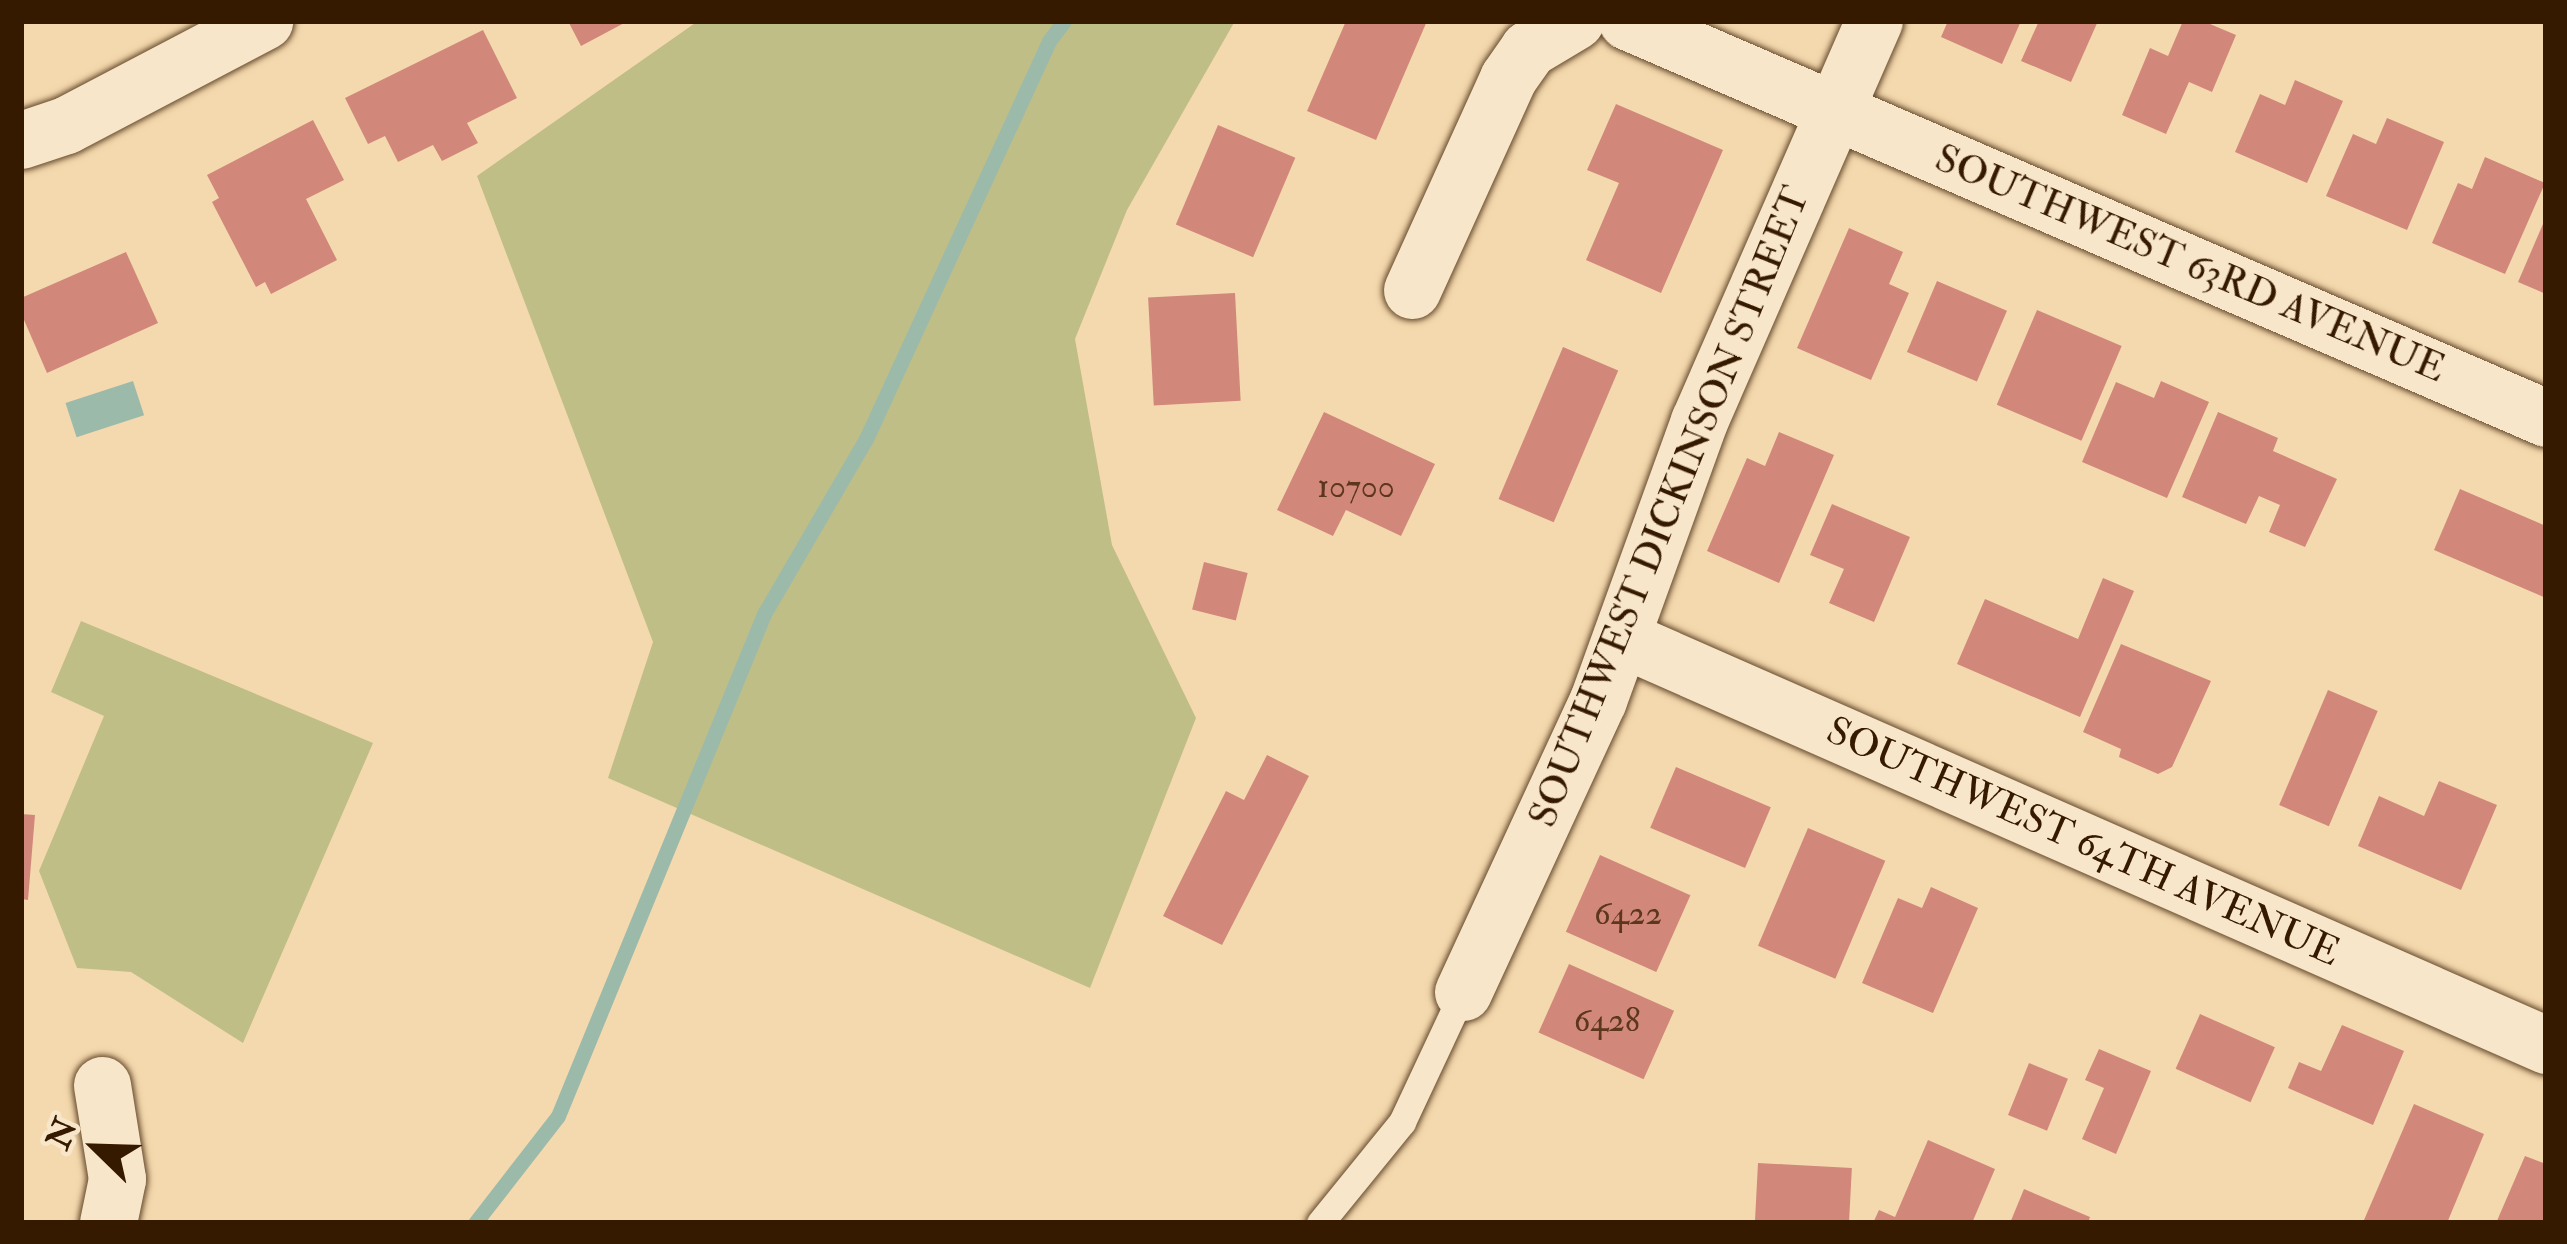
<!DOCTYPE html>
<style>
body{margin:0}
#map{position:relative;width:2567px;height:1244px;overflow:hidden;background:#f5d9ae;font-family:"IM FELL Double Pica",serif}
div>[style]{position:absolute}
.green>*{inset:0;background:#c0be87}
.water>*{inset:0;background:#9cbaaa;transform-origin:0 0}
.stream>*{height:15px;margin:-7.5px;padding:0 7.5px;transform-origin:7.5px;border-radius:7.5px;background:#9cbaaa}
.building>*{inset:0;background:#d1887a;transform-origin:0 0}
.roads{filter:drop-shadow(0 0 3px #654a2c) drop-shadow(0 0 3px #654a2c)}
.lane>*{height:27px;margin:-13.5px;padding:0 13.5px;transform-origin:13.5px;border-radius:13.5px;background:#f8e6ca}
.street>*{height:57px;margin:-28.5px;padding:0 28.5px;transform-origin:28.5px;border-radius:28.5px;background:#f8e6ca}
span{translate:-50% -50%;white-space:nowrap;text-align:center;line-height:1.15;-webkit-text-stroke:9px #f8e6ca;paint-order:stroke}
.number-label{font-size:33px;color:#5c361e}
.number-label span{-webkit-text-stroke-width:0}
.street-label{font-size:39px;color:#351a00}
.frame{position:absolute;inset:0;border:24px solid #351a00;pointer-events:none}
.north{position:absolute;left:36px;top:1088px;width:120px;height:120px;-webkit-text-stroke:9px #f8e6ca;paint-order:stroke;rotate:293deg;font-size:33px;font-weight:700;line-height:48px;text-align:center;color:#351a00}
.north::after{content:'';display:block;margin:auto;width:42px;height:54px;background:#351a00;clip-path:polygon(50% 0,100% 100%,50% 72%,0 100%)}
</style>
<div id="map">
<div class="green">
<div style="clip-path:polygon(698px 21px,1235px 21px,1127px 210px,1075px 339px,1112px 545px,1196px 718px,1090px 988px,608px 778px,653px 642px,477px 176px)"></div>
<div style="clip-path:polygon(81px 621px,373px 743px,243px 1043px,131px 972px,77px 968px,39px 871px,104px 716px,51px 692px)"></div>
</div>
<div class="water">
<div style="left:133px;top:381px;width:36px;height:71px;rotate:72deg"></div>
</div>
<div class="stream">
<div style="left:475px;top:1223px;width:135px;rotate:-52.2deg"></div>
<div style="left:558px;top:1116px;width:543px;rotate:-67.69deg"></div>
<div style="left:764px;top:614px;width:203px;rotate:-59.8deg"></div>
<div style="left:866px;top:439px;width:438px;rotate:-65.3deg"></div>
<div style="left:1049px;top:41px;width:25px;rotate:-53deg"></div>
</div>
<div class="building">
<div style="clip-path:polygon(568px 21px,628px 21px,581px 46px)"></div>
<div style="clip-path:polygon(1346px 21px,1427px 21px,1376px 140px,1307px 111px)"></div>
<div style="clip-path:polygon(1948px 21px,2021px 21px,2002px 64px,1941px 37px)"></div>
<div style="clip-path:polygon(2039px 21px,2098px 21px,2071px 82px,2021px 61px)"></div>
<div style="clip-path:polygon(2183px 21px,2203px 21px,2236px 35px,2212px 92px,2189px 82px,2166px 134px,2122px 115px,2150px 48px,2168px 56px)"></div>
<div style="clip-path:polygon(483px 30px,517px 98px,467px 123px,478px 143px,442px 161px,433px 145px,398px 162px,385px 136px,368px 144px,345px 98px)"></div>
<div style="clip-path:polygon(2295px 80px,2343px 101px,2307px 183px,2235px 152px,2260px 94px,2285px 105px)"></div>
<div style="clip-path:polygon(1616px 104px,1723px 150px,1661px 293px,1586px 260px,1619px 183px,1587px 170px)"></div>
<div style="clip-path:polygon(2387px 118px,2444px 142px,2407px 230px,2326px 196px,2353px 134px,2376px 144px)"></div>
<div style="clip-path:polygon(313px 120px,344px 180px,306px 199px,337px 260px,271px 294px,265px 282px,256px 287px,212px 202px,219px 198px,207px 175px)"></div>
<div style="left:1218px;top:125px;width:84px;height:108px;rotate:23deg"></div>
<div style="clip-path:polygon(2485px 157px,2545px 183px,2505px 274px,2432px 243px,2458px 183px,2472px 189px)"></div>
<div style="clip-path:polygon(2546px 217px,2546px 294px,2518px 282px)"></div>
<div style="clip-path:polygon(1849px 228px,1903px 252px,1889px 284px,1909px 293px,1871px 380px,1797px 348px)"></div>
<div style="clip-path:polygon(126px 252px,158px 323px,47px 373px,21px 313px,21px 298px)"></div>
<div style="left:1937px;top:281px;width:76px;height:77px;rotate:23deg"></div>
<div style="left:1235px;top:293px;width:108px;height:87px;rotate:87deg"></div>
<div style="left:2037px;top:310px;width:92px;height:103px;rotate:23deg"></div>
<div style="left:1563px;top:347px;width:60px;height:165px;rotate:23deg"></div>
<div style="clip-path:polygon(2161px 381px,2209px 402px,2167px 498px,2082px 462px,2116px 382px,2154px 398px)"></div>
<div style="clip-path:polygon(1324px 412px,1435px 464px,1401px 536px,1346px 510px,1333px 536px,1277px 510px)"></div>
<div style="clip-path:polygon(2218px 412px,2278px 438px,2273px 451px,2337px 479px,2305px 547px,2269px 532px,2280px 505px,2259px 496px,2246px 524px,2182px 497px)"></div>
<div style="clip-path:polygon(1779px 432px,1834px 455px,1779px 583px,1707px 551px,1747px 458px,1765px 466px)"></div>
<div style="clip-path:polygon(2460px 489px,2546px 526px,2546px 598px,2434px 550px)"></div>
<div style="clip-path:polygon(1832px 504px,1910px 537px,1874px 622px,1829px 603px,1844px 569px,1810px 555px)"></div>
<div style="left:1204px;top:562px;width:45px;height:49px;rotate:14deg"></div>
<div style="clip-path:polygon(2103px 578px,2134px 591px,2080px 717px,1957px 664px,1985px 599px,2078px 639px)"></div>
<div style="clip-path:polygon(2121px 644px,2211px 681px,2172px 767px,2158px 774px,2119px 757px,2121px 749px,2083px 732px)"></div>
<div style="left:2328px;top:690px;width:54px;height:125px;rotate:23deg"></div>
<div style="clip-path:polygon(1267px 755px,1309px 776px,1222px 945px,1163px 916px,1226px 791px,1244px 800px)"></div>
<div style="left:1676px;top:767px;width:103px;height:66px;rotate:23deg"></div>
<div style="clip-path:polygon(2439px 781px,2497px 805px,2461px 890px,2358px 846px,2379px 796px,2424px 816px)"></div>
<div style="clip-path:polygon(21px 814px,35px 815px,28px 900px,21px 899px)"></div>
<div style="left:1808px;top:828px;width:84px;height:128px;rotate:23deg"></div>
<div style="left:1600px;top:855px;width:99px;height:84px;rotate:24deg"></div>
<div style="clip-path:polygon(1931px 887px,1978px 908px,1933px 1013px,1862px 983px,1898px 898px,1922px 908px)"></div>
<div style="left:1569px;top:964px;width:115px;height:75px;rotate:24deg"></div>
<div style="left:2200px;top:1014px;width:82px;height:60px;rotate:24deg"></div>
<div style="clip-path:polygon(2342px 1025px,2404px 1051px,2373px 1125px,2288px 1088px,2299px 1062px,2321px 1071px)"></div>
<div style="clip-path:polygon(2099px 1049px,2151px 1071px,2116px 1154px,2082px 1139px,2104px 1088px,2085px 1080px)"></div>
<div style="left:2029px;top:1063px;width:42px;height:56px;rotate:22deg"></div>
<div style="clip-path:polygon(2414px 1104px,2484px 1134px,2447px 1223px,2371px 1223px,2364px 1220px)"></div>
<div style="clip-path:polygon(1928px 1140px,1995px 1169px,1972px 1223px,1873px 1223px,1879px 1210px,1895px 1217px)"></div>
<div style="clip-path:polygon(2525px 1156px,2546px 1164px,2546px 1223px,2496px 1223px)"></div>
<div style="left:1758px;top:1163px;width:94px;height:60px;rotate:3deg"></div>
<div style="clip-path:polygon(2024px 1189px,2090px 1217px,2088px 1223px,2010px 1223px)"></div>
</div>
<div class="roads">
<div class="lane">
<div style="left:1320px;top:1223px;width:130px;rotate:-50.9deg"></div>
<div style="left:1402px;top:1122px;width:144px;rotate:-64.9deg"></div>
</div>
<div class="street">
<div style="left:1627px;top:21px;width:1001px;rotate:23.36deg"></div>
<div style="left:21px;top:140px;width:47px;rotate:-18.4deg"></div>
<div style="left:66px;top:125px;width:224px;rotate:-27.7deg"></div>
<div style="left:1412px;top:290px;width:233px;rotate:-65.6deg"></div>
<div style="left:1508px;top:78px;width:35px;rotate:-55deg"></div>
<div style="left:1528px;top:49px;width:55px;rotate:-30.8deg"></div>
<div style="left:1621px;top:638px;width:1011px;rotate:23.75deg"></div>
<div style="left:1463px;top:992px;width:322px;rotate:-65.2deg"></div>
<div style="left:1598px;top:700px;width:297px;rotate:-70.1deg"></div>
<div style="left:1699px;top:421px;width:437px;rotate:-66.4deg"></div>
<div style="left:102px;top:1085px;width:95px;rotate:80.9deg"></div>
<div style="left:117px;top:1179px;width:45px;rotate:101.6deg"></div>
</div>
</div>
<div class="number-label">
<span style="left:1356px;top:487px">10700</span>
<span style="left:1628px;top:914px">6422</span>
<span style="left:1607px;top:1021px">6428</span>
</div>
<div class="street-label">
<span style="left:2190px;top:264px;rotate:23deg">SOUTHWEST 63RD AVENUE</span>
<span style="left:1670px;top:507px;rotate:-68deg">SOUTHWEST DICKINSON STREET</span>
<span style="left:2083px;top:842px;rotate:24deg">SOUTHWEST 64TH AVENUE</span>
</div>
<div class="frame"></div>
<div class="north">N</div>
</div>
